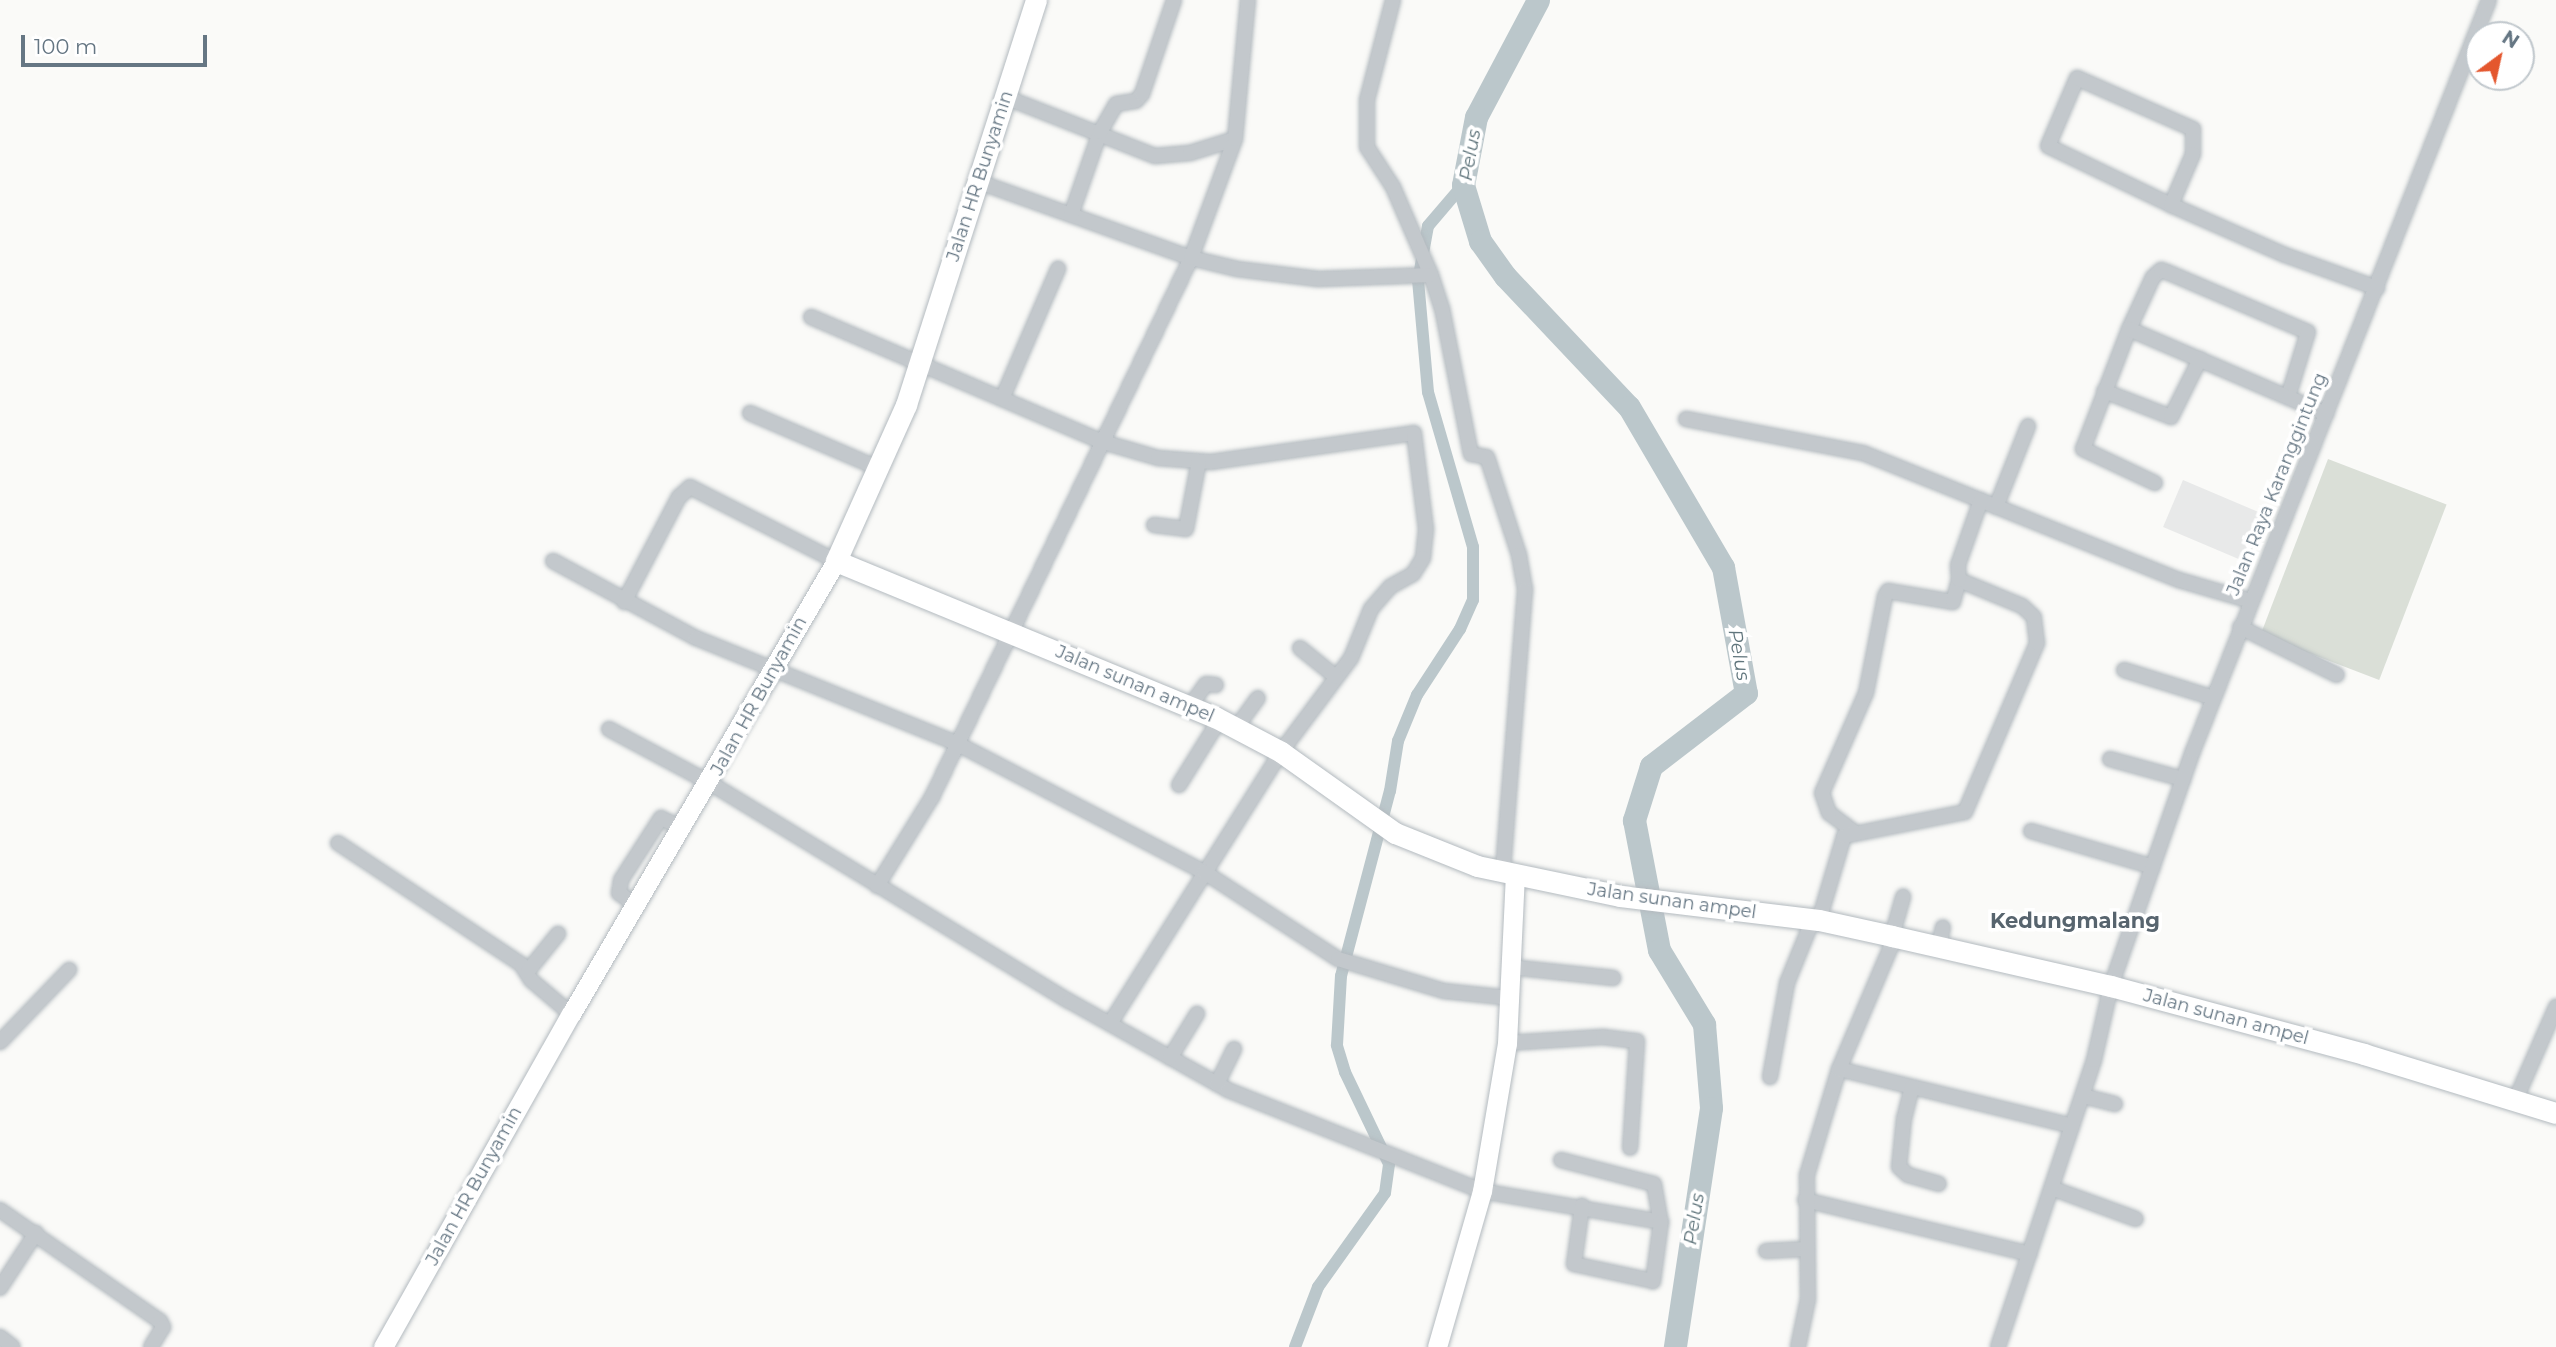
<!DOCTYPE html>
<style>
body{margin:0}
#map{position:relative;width:2556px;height:1347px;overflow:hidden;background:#fafaf8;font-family:Montserrat,sans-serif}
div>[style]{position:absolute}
.built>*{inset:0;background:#e8e9e9;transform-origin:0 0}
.green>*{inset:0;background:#dadfd7;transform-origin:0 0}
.canal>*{height:12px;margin:-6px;padding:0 6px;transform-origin:6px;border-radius:6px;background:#bbc7cb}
.river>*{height:23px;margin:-11.5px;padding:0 11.5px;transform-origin:11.5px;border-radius:11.5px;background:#bbc7cb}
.roads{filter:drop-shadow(0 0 2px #b3babf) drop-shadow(0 0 2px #b3babf)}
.street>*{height:14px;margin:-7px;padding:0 7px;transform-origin:7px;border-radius:7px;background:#c3c8cc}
.secondary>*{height:19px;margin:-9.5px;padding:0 9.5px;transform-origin:9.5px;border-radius:9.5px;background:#fff}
.primary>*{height:21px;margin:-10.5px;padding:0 10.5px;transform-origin:10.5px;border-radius:10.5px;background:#fff}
span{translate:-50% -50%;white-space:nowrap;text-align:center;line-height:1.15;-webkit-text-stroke:7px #fff;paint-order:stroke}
.street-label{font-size:18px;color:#657683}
.water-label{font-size:19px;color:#60757c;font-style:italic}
.quarter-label{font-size:21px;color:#57646e;font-weight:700}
.north{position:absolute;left:2465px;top:21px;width:70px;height:70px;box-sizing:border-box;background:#fff;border:2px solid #c1c8cd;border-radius:50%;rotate:33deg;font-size:19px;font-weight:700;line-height:28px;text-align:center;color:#657683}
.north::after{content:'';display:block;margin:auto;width:24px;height:32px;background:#e4572e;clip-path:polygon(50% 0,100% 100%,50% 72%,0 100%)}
.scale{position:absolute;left:21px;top:35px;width:186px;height:32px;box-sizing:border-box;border:4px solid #657683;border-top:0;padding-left:9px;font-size:21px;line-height:24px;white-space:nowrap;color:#657683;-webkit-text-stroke:5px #fff;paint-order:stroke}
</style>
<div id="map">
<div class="built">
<div style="left:2183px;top:480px;width:91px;height:51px;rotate:23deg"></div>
</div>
<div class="green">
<div style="left:2328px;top:459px;width:127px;height:188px;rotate:21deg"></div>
</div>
<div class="canal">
<div style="left:1295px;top:1347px;width:64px;rotate:-69deg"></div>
<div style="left:1318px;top:1287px;width:115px;rotate:-54.5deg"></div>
<div style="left:1385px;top:1193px;width:29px;rotate:-82deg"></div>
<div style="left:1389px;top:1164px;width:102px;rotate:-115.6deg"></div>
<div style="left:1345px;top:1072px;width:28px;rotate:-107deg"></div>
<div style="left:1337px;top:1045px;width:69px;rotate:-86.7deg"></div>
<div style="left:1341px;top:976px;width:191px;rotate:-75.2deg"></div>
<div style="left:1390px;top:791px;width:51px;rotate:-80.9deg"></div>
<div style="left:1398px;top:741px;width:50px;rotate:-67.6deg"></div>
<div style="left:1417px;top:695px;width:79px;rotate:-56.9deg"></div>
<div style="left:1460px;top:629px;width:32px;rotate:-66deg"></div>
<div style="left:1473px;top:600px;width:53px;rotate:-90deg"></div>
<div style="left:1473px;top:547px;width:161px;rotate:-106.2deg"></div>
<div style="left:1428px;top:392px;width:111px;rotate:-95.1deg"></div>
<div style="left:1418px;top:281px;width:56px;rotate:-79.7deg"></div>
<div style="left:1428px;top:226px;width:54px;rotate:-49.5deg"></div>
</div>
<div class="river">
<div style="left:1538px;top:0;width:132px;rotate:117.9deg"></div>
<div style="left:1476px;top:117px;width:69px;rotate:100.8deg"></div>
<div style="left:1463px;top:185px;width:59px;rotate:73.1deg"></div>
<div style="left:1480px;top:241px;width:43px;rotate:54.5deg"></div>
<div style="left:1505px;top:276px;width:180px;rotate:46.6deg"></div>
<div style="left:1629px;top:407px;width:186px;rotate:59.6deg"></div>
<div style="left:1723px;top:567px;width:128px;rotate:79.7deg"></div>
<div style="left:1746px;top:693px;width:120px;rotate:142.5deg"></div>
<div style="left:1651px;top:766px;width:57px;rotate:107.5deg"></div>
<div style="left:1634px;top:820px;width:132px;rotate:79.1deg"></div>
<div style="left:1659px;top:950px;width:87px;rotate:58.7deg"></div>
<div style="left:1704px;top:1024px;width:84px;rotate:85.2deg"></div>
<div style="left:1711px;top:1108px;width:242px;rotate:98.6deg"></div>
</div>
<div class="roads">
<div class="street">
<div style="left:1393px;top:0;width:103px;rotate:104.6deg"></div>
<div style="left:1367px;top:100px;width:47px;rotate:90deg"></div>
<div style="left:1367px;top:147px;width:48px;rotate:57deg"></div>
<div style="left:1393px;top:187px;width:96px;rotate:66.6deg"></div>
<div style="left:1431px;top:275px;width:35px;rotate:72deg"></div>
<div style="left:1442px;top:308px;width:149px;rotate:78.8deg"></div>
<div style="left:1471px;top:454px;width:16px;rotate:11deg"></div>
<div style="left:1487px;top:457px;width:103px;rotate:71.9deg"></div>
<div style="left:1519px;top:555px;width:36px;rotate:80deg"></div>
<div style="left:1525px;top:590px;width:282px;rotate:94.5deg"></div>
<div style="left:1005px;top:97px;width:161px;rotate:21.5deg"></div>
<div style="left:1155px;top:156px;width:35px;rotate:-5deg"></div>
<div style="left:1190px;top:153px;width:47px;rotate:-17.3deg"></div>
<div style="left:979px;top:182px;width:225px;rotate:19.7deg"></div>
<div style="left:1191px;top:258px;width:47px;rotate:13.4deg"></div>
<div style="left:1237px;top:269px;width:82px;rotate:7deg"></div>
<div style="left:1318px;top:279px;width:113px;rotate:-2deg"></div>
<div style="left:2171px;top:205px;width:136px;rotate:-154.4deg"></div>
<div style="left:2048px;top:146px;width:74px;rotate:-66.9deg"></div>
<div style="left:2077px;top:78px;width:127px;rotate:23.7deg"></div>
<div style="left:2193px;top:129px;width:25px;rotate:90deg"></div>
<div style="left:2193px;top:154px;width:56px;rotate:113.3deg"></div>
<div style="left:2171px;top:205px;width:124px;rotate:23.7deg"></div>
<div style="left:2285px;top:255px;width:98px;rotate:19.7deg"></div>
<div style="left:1071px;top:215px;width:88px;rotate:-70.7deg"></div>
<div style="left:1100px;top:132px;width:32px;rotate:-60deg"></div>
<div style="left:1116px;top:104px;width:20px;rotate:-9deg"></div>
<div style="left:1136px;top:101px;width:9px;rotate:-49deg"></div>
<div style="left:1142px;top:94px;width:99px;rotate:-71.2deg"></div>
<div style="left:811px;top:317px;width:318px;rotate:23.2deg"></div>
<div style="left:1103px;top:442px;width:57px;rotate:16.2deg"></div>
<div style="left:1158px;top:458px;width:53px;rotate:4.3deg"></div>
<div style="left:1211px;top:462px;width:205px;rotate:-8.1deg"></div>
<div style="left:1414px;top:433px;width:97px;rotate:82.9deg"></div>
<div style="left:1426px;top:529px;width:29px;rotate:96deg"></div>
<div style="left:1423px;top:558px;width:19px;rotate:122deg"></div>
<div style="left:1413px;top:574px;width:26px;rotate:151deg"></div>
<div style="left:1390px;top:587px;width:29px;rotate:131deg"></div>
<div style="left:1371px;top:609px;width:53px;rotate:112.2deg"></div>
<div style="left:1351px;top:658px;width:117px;rotate:126.7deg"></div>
<div style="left:1281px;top:752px;width:319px;rotate:122.2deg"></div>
<div style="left:2129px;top:329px;width:57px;rotate:-65.2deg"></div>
<div style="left:2153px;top:277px;width:11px;rotate:-41deg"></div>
<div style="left:2161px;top:270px;width:6px;rotate:18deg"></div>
<div style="left:2167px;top:272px;width:153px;rotate:23.1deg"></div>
<div style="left:2308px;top:332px;width:68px;rotate:107.1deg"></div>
<div style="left:2104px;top:391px;width:72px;rotate:21.2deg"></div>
<div style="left:2171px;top:417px;width:65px;rotate:-63.4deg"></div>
<div style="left:1002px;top:399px;width:142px;rotate:-66.7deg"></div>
<div style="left:750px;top:413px;width:142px;rotate:23.3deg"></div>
<div style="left:1686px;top:419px;width:180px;rotate:10.9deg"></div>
<div style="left:1863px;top:453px;width:341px;rotate:21.9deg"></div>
<div style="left:2179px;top:580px;width:75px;rotate:16.3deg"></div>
<div style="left:2155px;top:483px;width:80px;rotate:-154.7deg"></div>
<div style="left:2083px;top:449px;width:129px;rotate:-69deg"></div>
<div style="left:2129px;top:329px;width:215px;rotate:23.3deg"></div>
<div style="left:1996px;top:507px;width:87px;rotate:-68.4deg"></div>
<div style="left:1154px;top:525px;width:32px;rotate:7deg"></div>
<div style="left:1186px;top:529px;width:69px;rotate:-79.2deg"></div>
<div style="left:553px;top:561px;width:162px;rotate:28.3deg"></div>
<div style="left:696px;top:638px;width:280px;rotate:22deg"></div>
<div style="left:956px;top:743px;width:280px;rotate:27.5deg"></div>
<div style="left:1204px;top:872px;width:160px;rotate:33deg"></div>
<div style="left:1338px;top:959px;width:111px;rotate:16.8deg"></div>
<div style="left:1444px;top:991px;width:65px;rotate:6.1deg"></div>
<div style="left:624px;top:602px;width:119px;rotate:-62.4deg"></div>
<div style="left:679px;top:497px;width:15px;rotate:-42deg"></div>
<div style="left:690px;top:487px;width:164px;rotate:26.9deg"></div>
<div style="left:2240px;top:627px;width:108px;rotate:26.3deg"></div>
<div style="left:1300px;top:648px;width:46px;rotate:38.9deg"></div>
<div style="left:2124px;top:670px;width:94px;rotate:17.3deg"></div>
<div style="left:1190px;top:706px;width:27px;rotate:-54deg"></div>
<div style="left:1206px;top:684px;width:10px;rotate:6deg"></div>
<div style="left:1236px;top:728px;width:37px;rotate:-54deg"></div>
<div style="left:609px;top:729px;width:115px;rotate:28.1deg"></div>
<div style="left:710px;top:783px;width:420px;rotate:31.3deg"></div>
<div style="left:1069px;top:1001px;width:182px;rotate:29.2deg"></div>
<div style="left:1228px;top:1090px;width:273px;rotate:21.7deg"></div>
<div style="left:1482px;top:1191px;width:182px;rotate:9.8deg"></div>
<div style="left:2110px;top:759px;width:76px;rotate:15.3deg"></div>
<div style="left:1179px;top:785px;width:78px;rotate:-58.2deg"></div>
<div style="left:1853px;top:831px;width:30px;rotate:-143deg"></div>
<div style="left:1829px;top:813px;width:21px;rotate:-109deg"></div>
<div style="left:1822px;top:793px;width:109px;rotate:-66.3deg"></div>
<div style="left:1866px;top:693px;width:99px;rotate:-78.9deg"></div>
<div style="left:1885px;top:596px;width:6px;rotate:-59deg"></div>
<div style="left:1888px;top:591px;width:66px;rotate:9.6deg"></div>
<div style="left:1953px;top:602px;width:23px;rotate:-75deg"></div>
<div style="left:2031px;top:831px;width:127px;rotate:16.4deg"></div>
<div style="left:338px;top:843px;width:219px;rotate:33.5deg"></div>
<div style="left:521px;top:964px;width:19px;rotate:58deg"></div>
<div style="left:531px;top:980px;width:52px;rotate:40.4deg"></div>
<div style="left:877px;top:886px;width:105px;rotate:-58.3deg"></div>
<div style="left:932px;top:797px;width:598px;rotate:-64.33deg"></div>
<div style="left:1191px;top:258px;width:127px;rotate:-69.7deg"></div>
<div style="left:1235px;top:139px;width:140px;rotate:-84.7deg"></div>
<div style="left:636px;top:905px;width:21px;rotate:-145deg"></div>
<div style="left:619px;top:893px;width:13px;rotate:-81deg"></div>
<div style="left:621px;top:880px;width:74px;rotate:-57.2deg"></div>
<div style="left:661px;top:818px;width:23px;rotate:25deg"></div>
<div style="left:1819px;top:920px;width:88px;rotate:-73.4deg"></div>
<div style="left:1844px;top:836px;width:123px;rotate:-11.2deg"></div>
<div style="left:1965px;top:812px;width:184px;rotate:-66.9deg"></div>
<div style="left:2037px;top:643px;width:26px;rotate:-97deg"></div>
<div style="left:2034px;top:617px;width:16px;rotate:-137deg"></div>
<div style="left:2022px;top:606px;width:68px;rotate:-157.6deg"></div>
<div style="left:1959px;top:580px;width:15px;rotate:-94deg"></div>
<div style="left:1958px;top:565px;width:69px;rotate:-70.5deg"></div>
<div style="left:1892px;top:936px;width:41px;rotate:-74.2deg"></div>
<div style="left:1939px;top:947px;width:20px;rotate:-79deg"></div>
<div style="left:1510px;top:967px;width:104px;rotate:6.1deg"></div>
<div style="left:528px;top:971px;width:48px;rotate:-51deg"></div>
<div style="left:0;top:1042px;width:100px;rotate:-46.2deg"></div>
<div style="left:1507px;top:1043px;width:96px;rotate:-3.6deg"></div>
<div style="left:1603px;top:1037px;width:34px;rotate:7deg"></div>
<div style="left:1637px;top:1041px;width:107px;rotate:93.7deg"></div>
<div style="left:1170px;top:1058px;width:52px;rotate:-58.5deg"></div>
<div style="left:1839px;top:1069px;width:240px;rotate:13.7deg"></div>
<div style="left:1770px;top:1077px;width:96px;rotate:-79.7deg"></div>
<div style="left:1787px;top:983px;width:69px;rotate:-67.9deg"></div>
<div style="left:1217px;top:1084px;width:39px;rotate:-64deg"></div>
<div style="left:1912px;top:1087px;width:32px;rotate:104deg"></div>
<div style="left:1904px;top:1118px;width:49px;rotate:95.8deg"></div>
<div style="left:1899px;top:1167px;width:12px;rotate:42deg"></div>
<div style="left:1908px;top:1175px;width:32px;rotate:16deg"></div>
<div style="left:2083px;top:1096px;width:33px;rotate:14deg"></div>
<div style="left:2515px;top:1101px;width:103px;rotate:-66.4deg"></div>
<div style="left:1561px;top:1160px;width:96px;rotate:14.5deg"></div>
<div style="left:1654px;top:1184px;width:39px;rotate:80deg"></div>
<div style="left:1661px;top:1222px;width:60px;rotate:97.7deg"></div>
<div style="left:1653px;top:1281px;width:81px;rotate:-167.9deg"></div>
<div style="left:1574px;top:1264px;width:59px;rotate:-82.1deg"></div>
<div style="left:2054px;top:1189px;width:87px;rotate:20.1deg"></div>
<div style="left:1805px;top:1200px;width:231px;rotate:13.5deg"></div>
<div style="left:0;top:1210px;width:195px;rotate:34.8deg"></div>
<div style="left:160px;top:1321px;width:7px;rotate:63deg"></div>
<div style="left:163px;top:1327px;width:23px;rotate:121deg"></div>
<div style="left:1766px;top:1251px;width:39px;rotate:-3deg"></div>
<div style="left:0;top:1288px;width:66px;rotate:-56.8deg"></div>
<div style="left:0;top:1337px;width:16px;rotate:38deg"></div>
<div style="left:1798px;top:1347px;width:49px;rotate:-78.2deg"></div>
<div style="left:1808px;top:1299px;width:124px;rotate:-90.5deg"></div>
<div style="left:1807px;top:1175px;width:111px;rotate:-73.2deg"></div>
<div style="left:1839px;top:1069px;width:143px;rotate:-67deg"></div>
<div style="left:1998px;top:1347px;width:303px;rotate:-71.5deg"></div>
<div style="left:2094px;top:1060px;width:76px;rotate:-77.1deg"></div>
<div style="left:2111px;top:986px;width:249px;rotate:-70.8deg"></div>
<div style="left:2193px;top:751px;width:807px;rotate:-68.49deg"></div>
</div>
<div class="secondary">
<div style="left:383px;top:1347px;width:382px;rotate:-60.6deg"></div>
<div style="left:571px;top:1014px;width:525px;rotate:-59.67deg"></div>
<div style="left:1437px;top:1347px;width:162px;rotate:-73.9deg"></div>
<div style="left:1482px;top:1191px;width:150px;rotate:-80.4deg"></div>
<div style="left:1507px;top:1043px;width:169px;rotate:-87.3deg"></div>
</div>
<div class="primary">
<div style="left:1036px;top:0;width:425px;rotate:107.8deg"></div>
<div style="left:906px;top:405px;width:171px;rotate:114.2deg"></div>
<div style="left:836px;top:561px;width:410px;rotate:22.4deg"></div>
<div style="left:1215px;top:717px;width:75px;rotate:27.9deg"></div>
<div style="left:1281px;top:752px;width:140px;rotate:35.4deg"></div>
<div style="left:1395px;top:833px;width:88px;rotate:21.9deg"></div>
<div style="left:1477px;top:866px;width:146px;rotate:11.8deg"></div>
<div style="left:1620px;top:896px;width:200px;rotate:6.9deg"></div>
<div style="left:1819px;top:920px;width:75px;rotate:12.4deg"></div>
<div style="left:1892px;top:936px;width:225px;rotate:12.9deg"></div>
<div style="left:2111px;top:986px;width:262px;rotate:15deg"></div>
<div style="left:2364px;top:1054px;width:201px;rotate:17.1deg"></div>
</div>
</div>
<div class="street-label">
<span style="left:980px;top:176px;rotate:-72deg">Jalan HR Bunyamin</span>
<span style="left:2277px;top:484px;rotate:-68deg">Jalan Raya Karanggintung</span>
<span style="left:1135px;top:684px;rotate:23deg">Jalan sunan ampel</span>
<span style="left:759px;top:696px;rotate:-61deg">Jalan HR Bunyamin</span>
<span style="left:1672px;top:901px;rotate:8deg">Jalan sunan ampel</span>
<span style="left:2226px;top:1017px;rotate:15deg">Jalan sunan ampel</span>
<span style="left:474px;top:1186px;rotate:-61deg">Jalan HR Bunyamin</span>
</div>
<div class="water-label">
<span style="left:1470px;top:155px;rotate:-80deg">Pelus</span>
<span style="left:1739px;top:655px;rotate:80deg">Pelus</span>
<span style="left:1694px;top:1219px;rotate:-81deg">Pelus</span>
</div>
<div class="quarter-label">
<span style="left:2075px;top:921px">Kedungmalang</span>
</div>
<div class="north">N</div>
<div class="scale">100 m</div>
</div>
